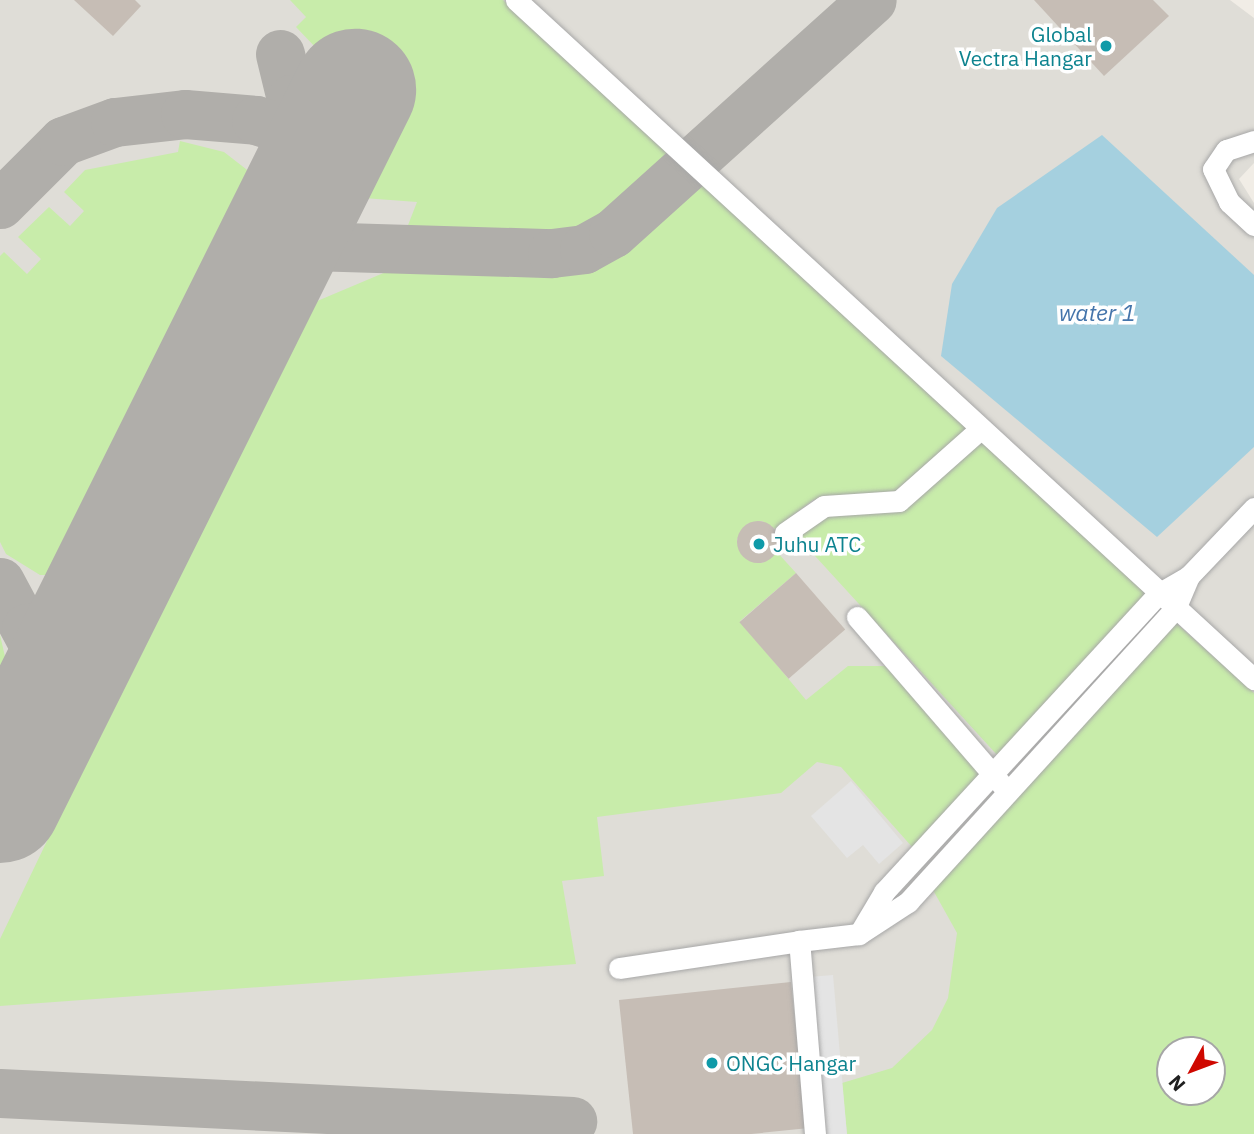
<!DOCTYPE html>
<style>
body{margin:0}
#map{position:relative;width:1254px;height:1134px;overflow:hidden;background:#f1ede6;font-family:"IBM Plex Sans",sans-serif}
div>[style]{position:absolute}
.airport>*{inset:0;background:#dfddd7}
.grass>*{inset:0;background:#c8ecaa}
.parking>*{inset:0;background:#e4e4e4;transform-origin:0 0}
.water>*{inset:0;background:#a5d0df}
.taxiway>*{height:49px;margin:-24.5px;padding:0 24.5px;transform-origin:24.5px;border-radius:24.5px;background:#b0aeaa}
.runway>*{height:122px;margin:-61px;padding:0 61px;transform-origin:61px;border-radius:61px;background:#b0aeaa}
.building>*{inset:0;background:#c6bdb5;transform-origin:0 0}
.round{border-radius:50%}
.roads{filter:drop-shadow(0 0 2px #a7a7a7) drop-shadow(0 0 2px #a7a7a7)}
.minor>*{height:21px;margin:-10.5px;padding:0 10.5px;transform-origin:10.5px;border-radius:10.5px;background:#fff}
.dots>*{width:19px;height:19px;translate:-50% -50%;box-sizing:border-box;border:4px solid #fff;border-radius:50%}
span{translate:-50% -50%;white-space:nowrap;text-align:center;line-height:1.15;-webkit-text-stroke:7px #fff;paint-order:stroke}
.culture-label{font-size:21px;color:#0d838f}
.right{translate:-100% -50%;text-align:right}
.left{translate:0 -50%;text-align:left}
.water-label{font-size:23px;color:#4575ab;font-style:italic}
.north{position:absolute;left:1156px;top:1036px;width:70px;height:70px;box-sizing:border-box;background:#fff;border:2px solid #a6a6a6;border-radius:50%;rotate:229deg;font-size:19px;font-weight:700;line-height:28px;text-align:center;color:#202020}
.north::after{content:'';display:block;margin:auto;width:24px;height:32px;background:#cf0800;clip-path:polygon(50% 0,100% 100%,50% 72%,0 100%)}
</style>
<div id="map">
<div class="airport">
<div style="clip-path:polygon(evenodd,0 0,1230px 0,1254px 18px,1254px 163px,1239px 179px,1254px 203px,1254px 1134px,0 1134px,0 0,1170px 1050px,1212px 1050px,1212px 1092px,1170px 1092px,1170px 1050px)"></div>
</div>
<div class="grass">
<div style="clip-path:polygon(290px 0,503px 0,681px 164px,594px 235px,554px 246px,403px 238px,417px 202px,350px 197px,400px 95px,318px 50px,296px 27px,306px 17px)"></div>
<div style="clip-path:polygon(180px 141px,224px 152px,255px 176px,259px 193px,143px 410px,128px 413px,114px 438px,121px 460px,72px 562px,61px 575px,40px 575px,6px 554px,0 542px,0 256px,4px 252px,27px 274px,41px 259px,18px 237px,49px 207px,70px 226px,84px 211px,64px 192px,85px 170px,178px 152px)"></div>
<div style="clip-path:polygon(700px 181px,970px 429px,898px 492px,813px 500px,775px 529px,762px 521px,747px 524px,737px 539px,742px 555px,762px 563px,777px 552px,796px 573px,740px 621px,806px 700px,848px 666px,885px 666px,983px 772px,913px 848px,841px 767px,817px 762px,781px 793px,597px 817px,604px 876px,562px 881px,576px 964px,0 1006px,0 939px,303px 307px,393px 269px,599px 269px)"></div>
<div style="clip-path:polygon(980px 438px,1147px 595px,998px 756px,794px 533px,819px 513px,904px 505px)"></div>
<div style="clip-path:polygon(evenodd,1176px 623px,1254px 693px,1254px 1134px,847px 1134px,842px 1083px,892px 1068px,932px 1030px,948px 998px,957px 933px,933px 890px,1176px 623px,1170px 1050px,1212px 1050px,1212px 1092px,1170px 1092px,1170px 1050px)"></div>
<div style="clip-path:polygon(0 635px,9px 674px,0 714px)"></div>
</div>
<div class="parking">
<div style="clip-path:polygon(851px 781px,903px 843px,879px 864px,863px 845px,847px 858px,811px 816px)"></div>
<div style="left:833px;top:975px;width:160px;height:21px;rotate:85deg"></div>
</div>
<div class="water">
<div style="clip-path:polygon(1102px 135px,1254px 275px,1254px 447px,1157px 537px,941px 356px,952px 284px,997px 208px)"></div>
</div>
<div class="taxiway">
<div style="left:280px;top:54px;width:46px;rotate:76.3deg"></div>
<div style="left:291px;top:99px;width:58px;rotate:50.6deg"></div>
<div style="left:0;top:204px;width:89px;rotate:-45deg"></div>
<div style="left:63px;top:141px;width:55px;rotate:-20.1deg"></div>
<div style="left:115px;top:122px;width:70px;rotate:-6.5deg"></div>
<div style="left:185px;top:114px;width:71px;rotate:4.8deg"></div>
<div style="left:256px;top:120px;width:76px;rotate:18.4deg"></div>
<div style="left:277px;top:245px;width:275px;rotate:1.7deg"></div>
<div style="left:552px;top:253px;width:32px;rotate:-7deg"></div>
<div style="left:584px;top:249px;width:33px;rotate:-29deg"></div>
<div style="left:613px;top:233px;width:348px;rotate:-42deg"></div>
<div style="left:0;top:582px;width:93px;rotate:61.8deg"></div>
<div style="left:44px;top:664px;width:45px;rotate:87.5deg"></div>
<div style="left:26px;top:628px;width:39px;rotate:-7deg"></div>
<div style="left:65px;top:623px;width:34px;rotate:-24deg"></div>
<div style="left:0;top:1093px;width:573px;rotate:2.8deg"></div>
</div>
<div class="runway">
<div style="left:0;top:802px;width:796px;rotate:-63.5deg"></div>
</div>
<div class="building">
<div style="clip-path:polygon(74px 0,135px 0,141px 6px,113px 36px)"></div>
<div style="clip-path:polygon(1034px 0,1153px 0,1169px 16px,1104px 76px)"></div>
<div class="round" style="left:737px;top:521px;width:42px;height:42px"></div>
<div style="left:796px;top:573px;width:75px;height:75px;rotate:49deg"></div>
<div style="left:791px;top:982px;width:147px;height:173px;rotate:84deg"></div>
</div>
<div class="roads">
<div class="minor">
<div style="left:516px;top:0;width:1003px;rotate:42.62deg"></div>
<div style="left:1254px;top:141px;width:29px;rotate:162deg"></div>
<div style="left:1226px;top:150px;width:23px;rotate:124deg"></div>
<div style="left:1213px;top:169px;width:37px;rotate:64deg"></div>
<div style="left:1229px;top:202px;width:34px;rotate:43deg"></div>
<div style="left:785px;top:533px;width:47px;rotate:-34.7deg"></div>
<div style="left:824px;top:506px;width:75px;rotate:-3.8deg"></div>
<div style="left:899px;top:501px;width:108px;rotate:-41.6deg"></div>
<div style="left:857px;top:617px;width:223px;rotate:49.2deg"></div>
<div style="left:859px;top:934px;width:49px;rotate:-59.2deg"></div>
<div style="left:884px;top:892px;width:405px;rotate:-47.4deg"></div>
<div style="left:1158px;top:594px;width:36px;rotate:-30deg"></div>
<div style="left:1189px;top:576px;width:94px;rotate:-46.3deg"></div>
<div style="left:619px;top:968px;width:182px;rotate:-8.5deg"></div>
<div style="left:815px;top:1134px;width:194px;rotate:-94.7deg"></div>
<div style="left:799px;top:941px;width:60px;rotate:-6.7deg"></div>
<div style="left:859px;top:934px;width:59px;rotate:-33.1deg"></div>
<div style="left:908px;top:902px;width:396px;rotate:-47.7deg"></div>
<div style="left:1175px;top:609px;width:36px;rotate:-67deg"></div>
</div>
</div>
<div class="dots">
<div style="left:1106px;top:46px;background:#0f9aa8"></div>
<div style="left:759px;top:544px;background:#0f9aa8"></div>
<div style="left:712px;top:1063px;background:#0f9aa8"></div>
</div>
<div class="culture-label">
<span class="right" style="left:1092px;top:46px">Global<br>Vectra Hangar</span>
<span class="left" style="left:773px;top:544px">Juhu ATC</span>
<span class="left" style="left:726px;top:1063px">ONGC Hangar</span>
</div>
<div class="water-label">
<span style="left:1097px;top:312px">water 1</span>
</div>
<div class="north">N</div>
</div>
